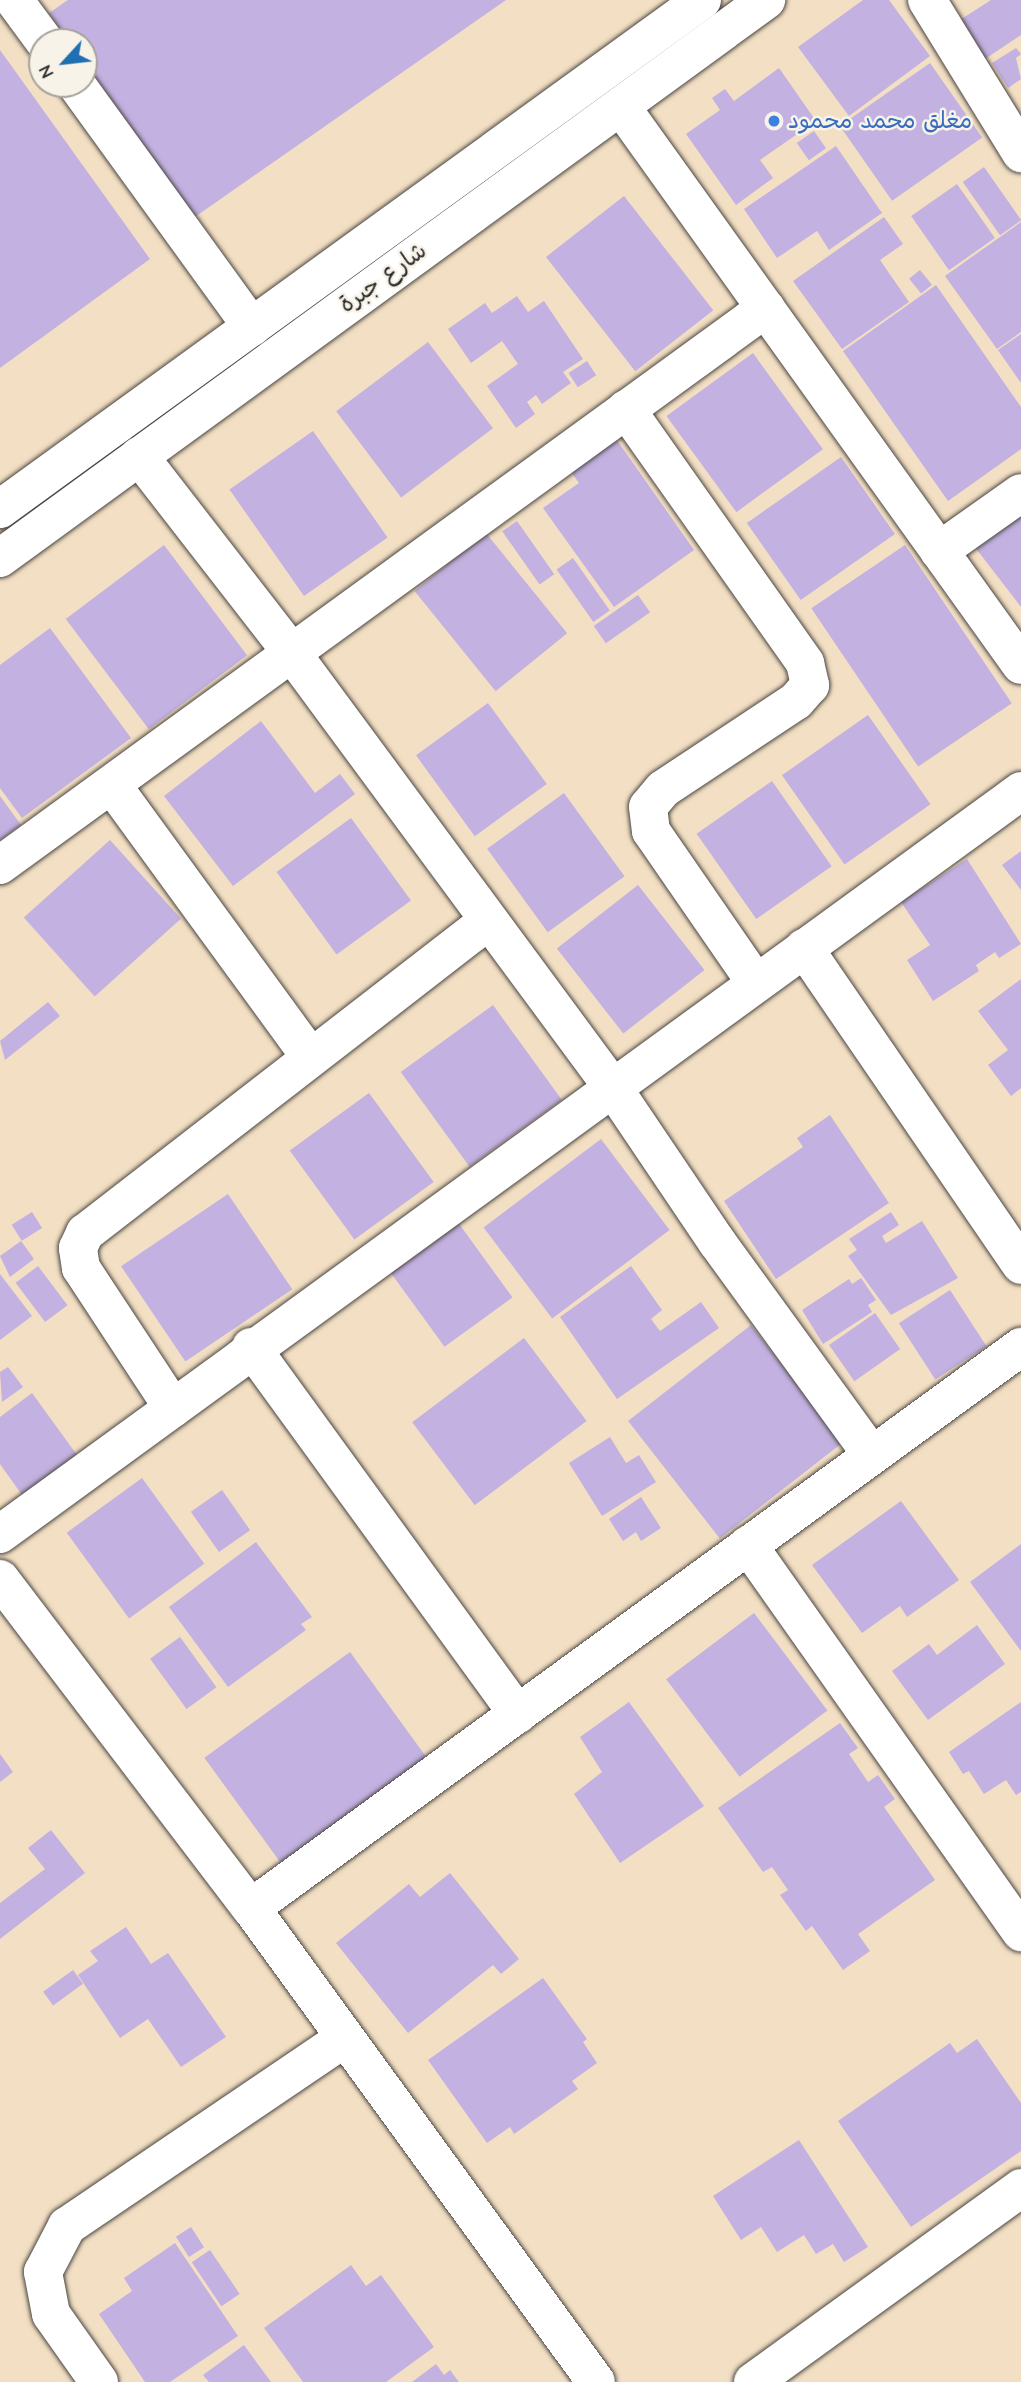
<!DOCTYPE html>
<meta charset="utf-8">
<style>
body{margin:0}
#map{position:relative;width:1021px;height:2382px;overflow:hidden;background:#f3dfc3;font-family:"Comic Neue","Playpen Sans Arabic",sans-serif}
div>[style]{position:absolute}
.building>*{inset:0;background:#c3b1e1;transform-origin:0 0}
.roads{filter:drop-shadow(0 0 2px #494642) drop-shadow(0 0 2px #494642)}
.minor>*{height:38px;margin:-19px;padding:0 19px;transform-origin:19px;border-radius:19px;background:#fff}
.tertiary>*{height:38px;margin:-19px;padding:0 19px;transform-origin:19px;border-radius:19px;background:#fff}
.dots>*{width:19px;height:19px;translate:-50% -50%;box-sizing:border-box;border:4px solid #f7f3e8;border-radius:50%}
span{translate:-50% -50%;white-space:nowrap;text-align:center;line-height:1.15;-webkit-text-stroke:5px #f7f3e8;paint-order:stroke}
.shop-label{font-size:23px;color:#366cbe}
.left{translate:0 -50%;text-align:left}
.street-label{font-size:23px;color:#2b2b2b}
.north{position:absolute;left:28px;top:28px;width:70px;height:70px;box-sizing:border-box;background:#f7f3e8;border:2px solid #a5a39c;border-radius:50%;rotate:243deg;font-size:19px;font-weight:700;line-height:28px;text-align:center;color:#2b2b2b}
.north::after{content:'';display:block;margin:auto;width:24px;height:32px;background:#1f6fb2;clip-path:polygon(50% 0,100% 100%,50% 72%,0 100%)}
</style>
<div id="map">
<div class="building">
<div style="clip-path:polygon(68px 0,506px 0,192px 219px,84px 63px,84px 42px,69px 42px,49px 13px)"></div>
<div style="clip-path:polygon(863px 0,889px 0,930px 56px,849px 116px,798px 47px)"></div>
<div style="clip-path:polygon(991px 0,1021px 0,1021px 35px,985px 59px,960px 20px)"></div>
<div style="clip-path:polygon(1016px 48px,1021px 54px,1016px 58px,1021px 79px,1008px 88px,992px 63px)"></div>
<div style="clip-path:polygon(0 50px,150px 259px,0 368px)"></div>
<div style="left:930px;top:63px;width:91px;height:110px;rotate:55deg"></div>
<div style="clip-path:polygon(779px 68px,816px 121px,760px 160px,773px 178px,736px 205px,686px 134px,720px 110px,712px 98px,725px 89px,734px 101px)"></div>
<div style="left:814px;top:131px;width:21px;height:21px;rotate:55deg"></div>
<div style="clip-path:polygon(836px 146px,882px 213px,829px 250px,817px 231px,777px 258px,744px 209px)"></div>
<div style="left:984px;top:167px;width:65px;height:26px;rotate:55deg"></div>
<div style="left:957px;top:184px;width:66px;height:56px;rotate:55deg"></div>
<div style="left:624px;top:196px;width:145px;height:99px;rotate:52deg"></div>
<div style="clip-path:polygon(884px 217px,903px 244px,880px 260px,909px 302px,842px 349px,793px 281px)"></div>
<div style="clip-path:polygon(1021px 222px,1021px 332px,997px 349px,945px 276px)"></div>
<div style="left:920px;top:270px;width:19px;height:14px;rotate:51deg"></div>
<div style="clip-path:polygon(936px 285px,1021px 407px,1021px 449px,948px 501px,843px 351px)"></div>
<div style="clip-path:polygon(517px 296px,528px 312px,544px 301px,583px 359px,563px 372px,571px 383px,542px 404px,536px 395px,527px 402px,535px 414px,516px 428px,487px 386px,518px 364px,502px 341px,471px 363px,448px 329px,485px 303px,492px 313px)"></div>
<div style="clip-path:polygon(1021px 334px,1021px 383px,998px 350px)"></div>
<div style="left:428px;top:342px;width:108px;height:115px;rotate:53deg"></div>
<div style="left:753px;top:353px;width:119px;height:107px;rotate:54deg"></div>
<div style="left:587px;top:361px;width:17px;height:22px;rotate:57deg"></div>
<div style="left:313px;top:431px;width:130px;height:102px;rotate:55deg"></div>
<div style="clip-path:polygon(614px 436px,694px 550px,614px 607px,543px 508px,579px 483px,569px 469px)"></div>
<div style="left:841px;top:457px;width:94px;height:115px;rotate:55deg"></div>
<div style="clip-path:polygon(1021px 511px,1021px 607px,974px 546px)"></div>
<div style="left:517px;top:521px;width:65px;height:18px;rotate:55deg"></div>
<div style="left:486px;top:533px;width:129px;height:92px;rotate:51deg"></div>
<div style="left:164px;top:545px;width:138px;height:123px;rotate:53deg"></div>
<div style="left:905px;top:545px;width:191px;height:113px;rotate:56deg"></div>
<div style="left:573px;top:558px;width:64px;height:20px;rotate:55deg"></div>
<div style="left:638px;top:595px;width:21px;height:54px;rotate:55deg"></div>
<div style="clip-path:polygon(50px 628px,131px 738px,22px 818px,0 788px,0 665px)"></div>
<div style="left:488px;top:703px;width:100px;height:89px;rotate:54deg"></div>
<div style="left:868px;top:715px;width:109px;height:105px;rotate:55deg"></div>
<div style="clip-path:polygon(261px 721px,315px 793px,340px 774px,355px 794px,233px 886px,164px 796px)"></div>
<div style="left:772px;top:781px;width:104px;height:92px;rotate:55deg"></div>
<div style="left:564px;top:793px;width:103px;height:95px;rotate:54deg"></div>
<div style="clip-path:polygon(0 796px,21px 825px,0 840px)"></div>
<div style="left:351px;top:818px;width:102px;height:92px;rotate:54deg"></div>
<div style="left:110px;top:840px;width:106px;height:116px;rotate:48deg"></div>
<div style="clip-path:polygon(1021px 851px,1021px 890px,1002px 865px)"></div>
<div style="clip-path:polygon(967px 859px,1021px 944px,999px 958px,995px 952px,976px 965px,979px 971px,933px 1001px,907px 960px,930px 945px,901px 902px)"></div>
<div style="left:638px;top:885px;width:108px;height:103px;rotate:52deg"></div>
<div style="clip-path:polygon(1021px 979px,1021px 1088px,1011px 1096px,988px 1065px,1008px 1050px,978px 1011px)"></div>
<div style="clip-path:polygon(48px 1002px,60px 1016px,5px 1060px,0 1041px)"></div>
<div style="left:493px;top:1005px;width:117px;height:114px;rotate:54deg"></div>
<div style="left:369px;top:1093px;width:110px;height:98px;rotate:54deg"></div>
<div style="clip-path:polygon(830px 1115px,889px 1203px,776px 1279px,724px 1201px,803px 1147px,797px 1138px)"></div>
<div style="left:601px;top:1139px;width:114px;height:147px;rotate:53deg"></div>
<div style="left:228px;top:1194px;width:115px;height:129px;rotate:56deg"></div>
<div style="left:449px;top:1210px;width:108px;height:84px;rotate:54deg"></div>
<div style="left:32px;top:1212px;width:19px;height:24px;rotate:58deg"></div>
<div style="clip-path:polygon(891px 1212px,899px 1225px,882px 1236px,886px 1243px,922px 1221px,958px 1278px,891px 1315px,848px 1256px,857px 1250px,849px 1239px)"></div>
<div style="clip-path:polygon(21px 1241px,34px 1259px,10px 1277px,0 1256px)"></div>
<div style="left:38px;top:1266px;width:49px;height:28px;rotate:53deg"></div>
<div style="clip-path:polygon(631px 1266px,662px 1310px,651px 1319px,660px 1331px,701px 1302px,719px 1328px,617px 1399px,560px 1317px)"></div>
<div style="clip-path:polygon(0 1274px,32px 1316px,0 1340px)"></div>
<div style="clip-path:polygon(861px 1278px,876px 1300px,868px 1305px,872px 1312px,823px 1344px,802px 1310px,849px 1279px,852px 1284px)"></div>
<div style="left:950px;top:1290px;width:67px;height:61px;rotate:57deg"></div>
<div style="left:875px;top:1313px;width:44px;height:56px;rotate:55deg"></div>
<div style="left:751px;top:1325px;width:149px;height:156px;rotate:52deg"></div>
<div style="left:524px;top:1338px;width:104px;height:140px;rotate:53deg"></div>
<div style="clip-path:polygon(8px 1367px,23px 1387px,2px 1402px,0 1372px)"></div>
<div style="clip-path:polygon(32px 1393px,77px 1455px,22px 1495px,0 1464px,0 1417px)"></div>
<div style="clip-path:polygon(610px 1437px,626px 1463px,639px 1455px,656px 1482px,602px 1516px,569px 1463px)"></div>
<div style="left:142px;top:1478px;width:106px;height:93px;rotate:54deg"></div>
<div style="left:222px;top:1490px;width:49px;height:38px;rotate:55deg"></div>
<div style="clip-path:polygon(641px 1497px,661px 1528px,641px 1541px,636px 1532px,623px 1541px,609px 1519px)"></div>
<div style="clip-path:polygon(901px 1501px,959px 1580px,907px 1617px,900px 1606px,862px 1633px,812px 1565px)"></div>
<div style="clip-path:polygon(256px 1542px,312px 1617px,301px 1624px,306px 1630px,228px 1687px,169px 1607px)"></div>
<div style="clip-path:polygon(1021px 1544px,1021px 1651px,970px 1582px)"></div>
<div style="left:754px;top:1613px;width:122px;height:110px;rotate:53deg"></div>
<div style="clip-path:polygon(977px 1625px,1005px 1664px,928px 1720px,892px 1671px,929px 1644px,937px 1655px)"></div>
<div style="left:180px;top:1637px;width:62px;height:37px;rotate:54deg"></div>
<div style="left:350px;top:1652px;width:130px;height:180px;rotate:54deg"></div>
<div style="clip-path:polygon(629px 1702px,704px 1806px,620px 1863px,574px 1794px,602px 1772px,580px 1737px)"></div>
<div style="clip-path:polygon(1021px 1702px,1021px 1792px,1016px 1795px,1006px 1780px,984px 1794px,969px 1771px,963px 1774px,949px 1752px)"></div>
<div style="clip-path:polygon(840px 1723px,858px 1748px,849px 1754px,868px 1782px,878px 1775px,895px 1799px,884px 1807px,935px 1880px,858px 1934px,870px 1951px,843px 1970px,812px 1926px,806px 1931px,780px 1895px,788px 1890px,772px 1867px,763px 1872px,718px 1808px)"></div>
<div style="clip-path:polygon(0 1754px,13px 1772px,0 1782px)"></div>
<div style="clip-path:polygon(51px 1830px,85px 1873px,0 1939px,0 1903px,45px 1869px,28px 1848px)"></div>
<div style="clip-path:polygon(450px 1873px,519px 1959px,501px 1974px,493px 1965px,408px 2033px,336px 1943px,409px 1884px,420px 1897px)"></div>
<div style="clip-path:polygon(126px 1927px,151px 1964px,168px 1953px,226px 2037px,181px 2067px,148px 2019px,120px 2038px,78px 1975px,98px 1961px,90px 1951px)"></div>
<div style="left:73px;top:1970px;width:17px;height:37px;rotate:54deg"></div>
<div style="clip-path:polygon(543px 1978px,587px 2039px,583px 2042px,597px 2063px,572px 2081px,578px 2089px,514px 2134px,510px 2127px,487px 2143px,428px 2060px)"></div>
<div style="clip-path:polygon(977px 2039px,1021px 2103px,1021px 2151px,911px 2227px,838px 2121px,950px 2043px,957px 2053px)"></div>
<div style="clip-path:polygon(799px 2140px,868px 2247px,844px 2262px,833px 2244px,816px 2254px,804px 2235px,777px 2252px,761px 2227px,741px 2240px,713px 2196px)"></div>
<div style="left:191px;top:2227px;width:24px;height:18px;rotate:57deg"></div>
<div style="clip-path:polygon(175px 2243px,238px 2336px,170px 2382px,145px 2382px,99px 2314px,132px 2291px,124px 2278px)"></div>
<div style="left:210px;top:2250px;width:53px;height:22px;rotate:56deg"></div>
<div style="clip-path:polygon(351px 2265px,366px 2286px,381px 2275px,434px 2347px,386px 2382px,303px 2382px,264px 2328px)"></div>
<div style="clip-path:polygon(244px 2345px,271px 2382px,209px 2382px,203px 2375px)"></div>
<div style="clip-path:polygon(436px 2364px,444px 2375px,450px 2370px,459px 2382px,412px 2382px)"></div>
</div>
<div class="roads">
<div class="minor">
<div style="left:14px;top:0;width:52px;rotate:53.6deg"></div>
<div style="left:927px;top:0;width:180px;rotate:58.4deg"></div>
<div style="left:76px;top:84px;width:300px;rotate:54.1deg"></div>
<div style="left:622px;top:108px;width:685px;rotate:54.38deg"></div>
<div style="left:626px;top:409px;width:311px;rotate:54.8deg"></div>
<div style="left:805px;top:663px;width:23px;rotate:77deg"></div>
<div style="left:810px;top:685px;width:21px;rotate:131deg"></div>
<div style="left:796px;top:701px;width:159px;rotate:146.5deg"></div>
<div style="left:663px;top:789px;width:23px;rotate:130deg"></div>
<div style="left:648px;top:807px;width:24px;rotate:83deg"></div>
<div style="left:651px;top:831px;width:185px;rotate:55.4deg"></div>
<div style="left:139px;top:456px;width:248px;rotate:52.2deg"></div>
<div style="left:291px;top:652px;width:542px;rotate:53.55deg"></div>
<div style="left:613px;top:1088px;width:186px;rotate:56deg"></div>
<div style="left:717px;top:1242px;width:263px;rotate:54deg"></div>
<div style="left:939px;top:551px;width:100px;rotate:-35.3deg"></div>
<div style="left:112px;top:785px;width:336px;rotate:53.9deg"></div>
<div style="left:0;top:865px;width:947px;rotate:-36.02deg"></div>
<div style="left:804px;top:948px;width:384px;rotate:55.6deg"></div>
<div style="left:251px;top:1347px;width:454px;rotate:54deg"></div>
<div style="left:173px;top:1408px;width:168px;rotate:-123.3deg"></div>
<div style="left:81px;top:1268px;width:20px;rotate:-99deg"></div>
<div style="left:78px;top:1248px;width:17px;rotate:-65deg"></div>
<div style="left:85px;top:1233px;width:510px;rotate:-37.75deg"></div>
<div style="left:0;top:1534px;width:1263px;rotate:-36.04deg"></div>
<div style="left:748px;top:1545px;width:474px;rotate:54.8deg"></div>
<div style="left:0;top:1579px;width:414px;rotate:52.7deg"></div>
<div style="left:251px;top:1908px;width:586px;rotate:53.95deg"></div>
<div style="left:251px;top:1908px;width:953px;rotate:-36.08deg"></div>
<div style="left:99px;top:2382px;width:83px;rotate:-125.2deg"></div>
<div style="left:51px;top:2314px;width:43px;rotate:-100.8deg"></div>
<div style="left:43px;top:2272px;width:52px;rotate:-62.4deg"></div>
<div style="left:67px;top:2226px;width:333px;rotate:-34.1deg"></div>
<div style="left:753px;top:2382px;width:331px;rotate:-35.9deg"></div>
</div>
<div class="tertiary">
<div style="left:0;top:509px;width:867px;rotate:-35.94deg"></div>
<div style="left:0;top:558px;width:948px;rotate:-36.07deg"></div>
</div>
</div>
<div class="dots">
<div style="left:774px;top:121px;background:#3f7fe0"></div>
</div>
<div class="shop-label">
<span class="left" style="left:788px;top:121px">مغلق محمد محمود</span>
</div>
<div class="street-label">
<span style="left:383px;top:278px;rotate:-36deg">شارع جبرة</span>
</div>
<div class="north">N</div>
</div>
